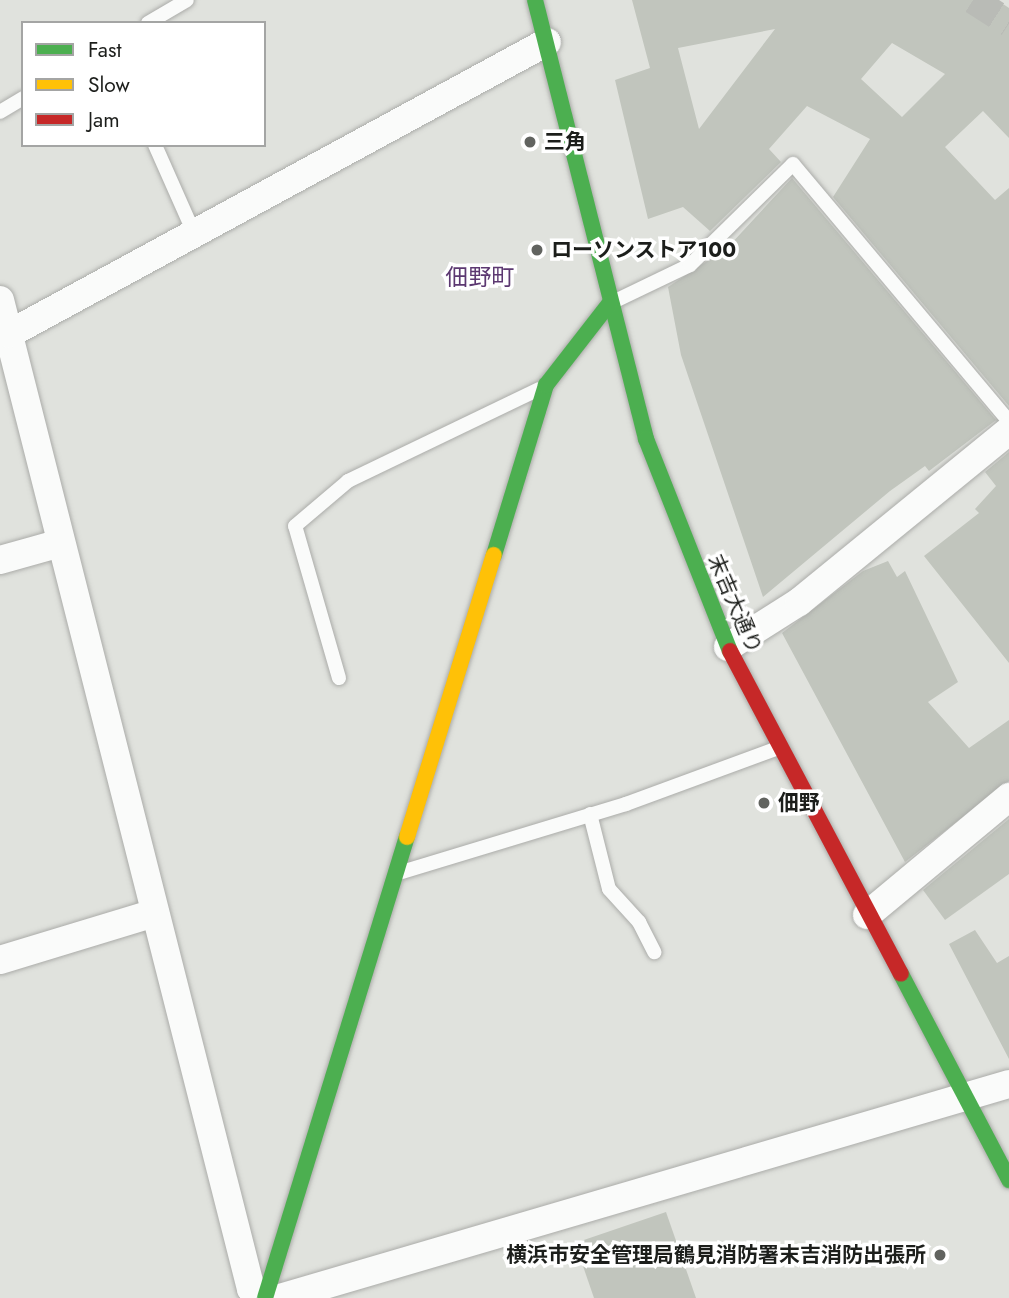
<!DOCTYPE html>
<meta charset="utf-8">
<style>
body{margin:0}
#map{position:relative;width:1009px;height:1298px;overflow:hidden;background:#e0e2dd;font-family:Jost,"Noto Sans JP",sans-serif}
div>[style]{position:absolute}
.building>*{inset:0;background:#c1c5bd}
.street-tunnel>*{height:28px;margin-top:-14px;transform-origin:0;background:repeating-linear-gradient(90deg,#b9bbb6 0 28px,transparent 0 42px)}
.roads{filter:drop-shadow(0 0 2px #abaca9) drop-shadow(0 0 2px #abaca9)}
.lane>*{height:14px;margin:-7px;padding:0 7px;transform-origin:7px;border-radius:7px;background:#fafbfa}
.street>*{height:28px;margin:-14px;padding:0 14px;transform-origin:14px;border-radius:14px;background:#fafbfa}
.fast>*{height:16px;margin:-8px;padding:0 8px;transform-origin:8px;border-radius:8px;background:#4caf50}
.slow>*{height:16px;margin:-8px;padding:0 8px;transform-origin:8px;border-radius:8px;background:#ffc107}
.jam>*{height:16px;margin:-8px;padding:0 8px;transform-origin:8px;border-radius:8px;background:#c62828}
.dots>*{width:19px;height:19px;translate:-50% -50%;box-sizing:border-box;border:4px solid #fff;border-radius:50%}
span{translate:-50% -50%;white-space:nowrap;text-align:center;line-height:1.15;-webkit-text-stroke:7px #fff;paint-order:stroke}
.poi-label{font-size:21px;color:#1c1e1b;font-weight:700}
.left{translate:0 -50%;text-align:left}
.right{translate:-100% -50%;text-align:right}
.street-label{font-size:21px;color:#1c1e1b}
.neighbourhood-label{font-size:23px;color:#5c3871}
.legend{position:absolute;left:21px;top:21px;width:245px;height:126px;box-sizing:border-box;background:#fff;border:2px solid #a4a5a4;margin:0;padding:9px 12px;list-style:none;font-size:21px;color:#1c1e1b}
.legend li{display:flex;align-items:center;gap:14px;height:35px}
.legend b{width:35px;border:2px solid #a4a5a4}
</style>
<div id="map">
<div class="building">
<div style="clip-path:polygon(evenodd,632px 0,997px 0,1009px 8px,1009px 138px,983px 111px,945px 147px,995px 200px,1009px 188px,1009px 406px,833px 197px,870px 139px,807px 106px,769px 149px,781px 162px,710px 231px,683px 207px,648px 219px,615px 80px,650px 68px,632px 0,775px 29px,699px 129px,678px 48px,775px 29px,632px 0,892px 43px,945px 74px,902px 117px,861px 79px,892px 43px)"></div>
<div style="clip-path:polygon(792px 178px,996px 420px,929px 471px,925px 466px,890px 491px,763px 597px,681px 355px,668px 287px,728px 247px)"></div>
<div style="clip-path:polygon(1009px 452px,1009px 663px,924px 556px,979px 513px,975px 509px,996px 486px,985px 472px)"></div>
<div style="clip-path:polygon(888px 561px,897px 577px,905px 571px,958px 682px,928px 702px,969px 748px,1009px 720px,1009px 781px,905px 862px,782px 633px,863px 571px)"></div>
<div style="clip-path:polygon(1009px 819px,1009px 874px,945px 920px,923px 890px)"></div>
<div style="clip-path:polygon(975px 930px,997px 963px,1009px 956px,1009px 1059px,949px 944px)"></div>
<div style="clip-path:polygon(666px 1212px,696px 1298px,594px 1298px,575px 1243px)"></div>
</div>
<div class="street-tunnel">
<div style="left:973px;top:0;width:43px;rotate:32.6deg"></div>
</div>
<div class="roads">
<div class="lane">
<div style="left:148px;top:23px;width:45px;rotate:-30.5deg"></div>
<div style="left:0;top:112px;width:27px;rotate:-31deg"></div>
<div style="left:155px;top:145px;width:96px;rotate:66.1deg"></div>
<div style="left:613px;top:302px;width:85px;rotate:-25.7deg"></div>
<div style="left:690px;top:265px;width:144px;rotate:-44.4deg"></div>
<div style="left:793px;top:164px;width:336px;rotate:50deg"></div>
<div style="left:339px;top:678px;width:158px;rotate:-106.1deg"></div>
<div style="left:295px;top:526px;width:70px;rotate:-40.3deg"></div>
<div style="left:348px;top:481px;width:212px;rotate:-25.7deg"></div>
<div style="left:590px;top:814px;width:77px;rotate:75.8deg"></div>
<div style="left:609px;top:889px;width:45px;rotate:47.7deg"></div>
<div style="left:639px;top:922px;width:34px;rotate:63deg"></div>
<div style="left:402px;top:872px;width:234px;rotate:-16.9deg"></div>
<div style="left:626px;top:804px;width:162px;rotate:-20.2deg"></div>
</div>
<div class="street">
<div style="left:0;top:300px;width:1020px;rotate:75.76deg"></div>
<div style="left:251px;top:1289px;width:12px;rotate:48deg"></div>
<div style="left:9px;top:334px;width:612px;rotate:-28.49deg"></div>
<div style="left:0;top:560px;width:63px;rotate:-15.6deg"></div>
<div style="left:728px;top:647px;width:84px;rotate:-32.4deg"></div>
<div style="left:799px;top:602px;width:271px;rotate:-39.2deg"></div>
<div style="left:867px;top:915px;width:185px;rotate:-39.7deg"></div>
<div style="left:0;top:960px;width:162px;rotate:-16.9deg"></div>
<div style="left:280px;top:1298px;width:760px;rotate:-16.36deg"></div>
</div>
<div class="fast">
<div style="left:535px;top:0;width:453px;rotate:75.8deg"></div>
<div style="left:646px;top:439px;width:228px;rotate:68.4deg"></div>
<div style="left:494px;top:555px;width:178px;rotate:-73deg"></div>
<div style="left:546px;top:385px;width:103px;rotate:-52.1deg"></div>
<div style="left:901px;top:974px;width:233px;rotate:62.3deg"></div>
<div style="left:265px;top:1298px;width:482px;rotate:-72.9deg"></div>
</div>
<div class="slow">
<div style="left:407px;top:837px;width:295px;rotate:-72.9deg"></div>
</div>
<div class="jam">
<div style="left:730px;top:651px;width:365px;rotate:62.1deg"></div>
</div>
</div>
<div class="dots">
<div style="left:530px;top:142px;background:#61635f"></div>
<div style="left:537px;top:250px;background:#61635f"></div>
<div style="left:764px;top:803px;background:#61635f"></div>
<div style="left:940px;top:1255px;background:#61635f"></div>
</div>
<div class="poi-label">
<span class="left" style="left:544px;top:142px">三角</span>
<span class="left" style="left:551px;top:250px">ローソンストア100</span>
<span class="left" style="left:778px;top:803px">佃野</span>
<span class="right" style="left:926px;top:1255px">横浜市安全管理局鶴見消防署末吉消防出張所</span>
</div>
<div class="street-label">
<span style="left:735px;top:604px;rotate:67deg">末吉大通り</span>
</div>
<div class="neighbourhood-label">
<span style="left:480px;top:277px">佃野町</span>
</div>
<ul class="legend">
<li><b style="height:9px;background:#4caf50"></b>Fast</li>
<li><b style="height:9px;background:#ffc107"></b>Slow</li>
<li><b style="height:9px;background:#c62828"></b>Jam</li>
</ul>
</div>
